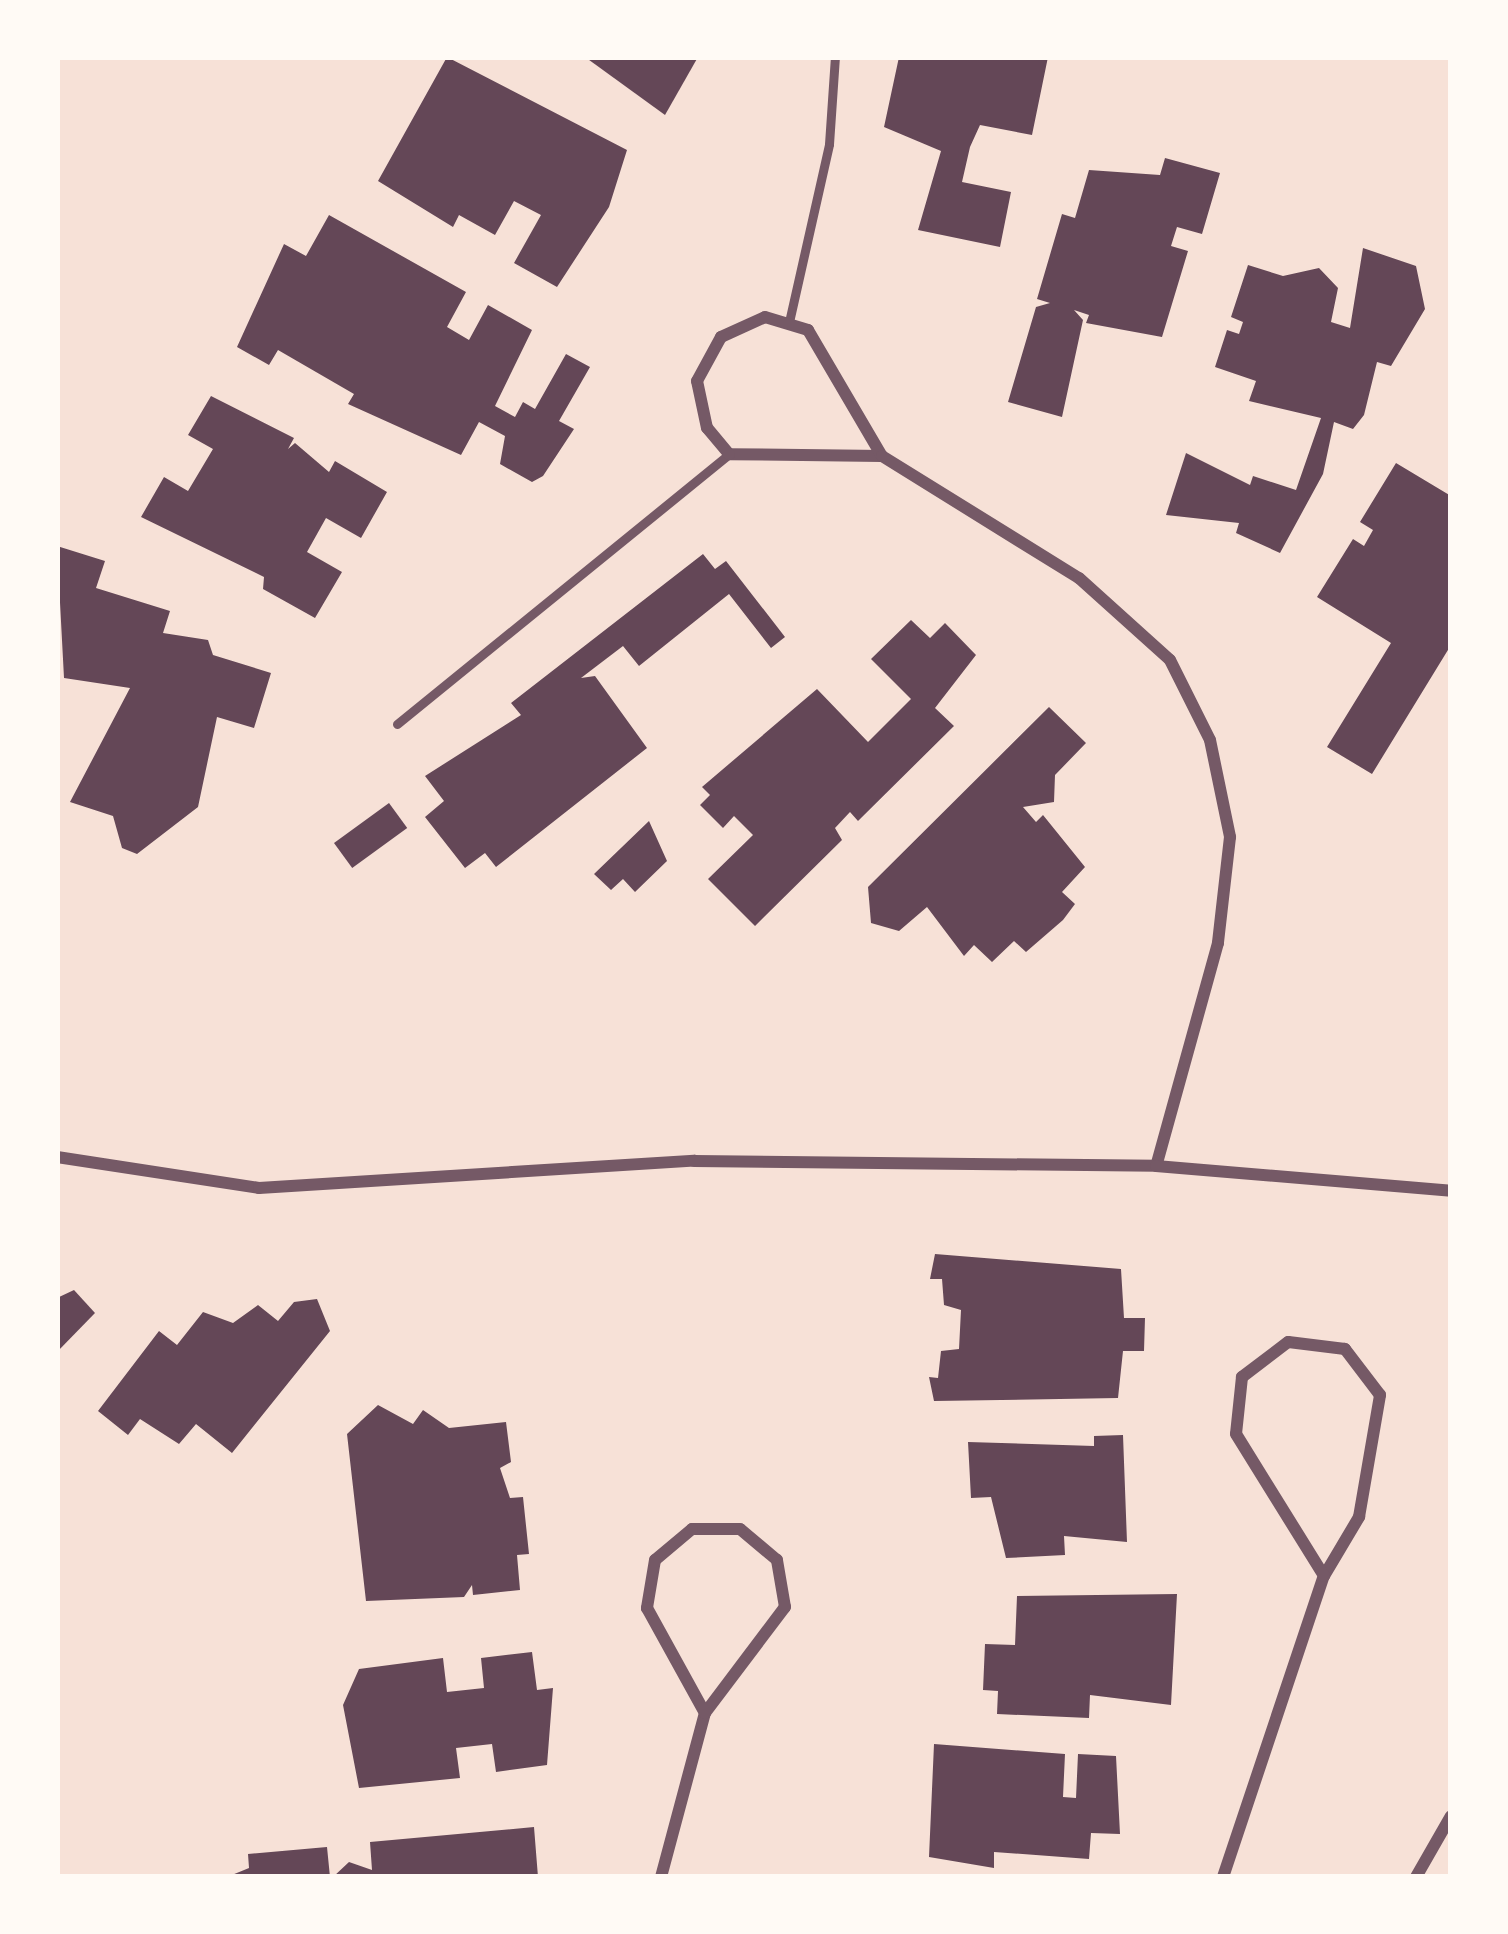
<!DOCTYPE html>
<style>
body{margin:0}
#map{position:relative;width:1508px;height:1934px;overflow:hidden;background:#f7e1d7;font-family:"Titillium Web",sans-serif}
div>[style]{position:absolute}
.building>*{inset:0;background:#644757;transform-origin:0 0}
.service>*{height:9px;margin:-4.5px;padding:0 4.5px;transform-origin:4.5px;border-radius:4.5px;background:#755966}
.minor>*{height:12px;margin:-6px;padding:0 6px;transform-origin:6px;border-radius:6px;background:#755966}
span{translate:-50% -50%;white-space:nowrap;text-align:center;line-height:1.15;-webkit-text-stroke:9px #fffaf5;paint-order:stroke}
.frame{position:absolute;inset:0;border:60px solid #fffaf5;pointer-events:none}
</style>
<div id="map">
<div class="building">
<div style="clip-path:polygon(447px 57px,627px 150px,609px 207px,557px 287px,514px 263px,541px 215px,514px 201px,495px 235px,459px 215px,453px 227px,378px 181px)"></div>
<div style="clip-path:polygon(585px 57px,698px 57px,665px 115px)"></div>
<div style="clip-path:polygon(899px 57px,1048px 57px,1032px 135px,980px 125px,970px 147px,962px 182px,1011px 192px,1000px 247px,918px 230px,941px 151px,884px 127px)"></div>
<div style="clip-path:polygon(1165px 158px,1220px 173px,1202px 234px,1177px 227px,1171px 246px,1188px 251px,1162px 337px,1086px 323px,1089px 315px,1074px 310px,1083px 320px,1062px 417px,1008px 402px,1036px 307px,1050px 303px,1037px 299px,1062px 214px,1075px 218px,1089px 170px,1160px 175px)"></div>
<div style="clip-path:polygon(329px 215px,466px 292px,447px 327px,469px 340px,488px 305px,532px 330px,495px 406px,515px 417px,523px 402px,535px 409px,566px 354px,590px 367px,559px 421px,574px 429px,543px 476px,532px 482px,500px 464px,505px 436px,479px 422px,461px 455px,348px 404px,354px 394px,278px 350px,269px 365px,237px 347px,284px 244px,306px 256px)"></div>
<div style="clip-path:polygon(1363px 248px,1416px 266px,1425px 309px,1391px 366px,1377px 362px,1364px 415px,1353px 429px,1334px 422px,1323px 474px,1280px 553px,1236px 533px,1239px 523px,1166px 515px,1186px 453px,1250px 485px,1253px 476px,1296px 490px,1321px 418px,1249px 401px,1256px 381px,1215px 367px,1227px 330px,1239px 334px,1243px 322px,1231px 317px,1248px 265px,1283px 276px,1319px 268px,1338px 288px,1331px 322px,1350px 328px)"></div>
<div style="clip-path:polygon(211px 396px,294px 438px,288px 449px,295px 443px,329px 472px,335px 461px,387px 492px,361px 538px,326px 518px,307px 552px,342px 572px,315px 618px,263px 589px,264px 577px,141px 517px,164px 477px,188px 491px,213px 449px,188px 435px)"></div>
<div style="clip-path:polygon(1396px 463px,1451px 496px,1451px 645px,1372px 774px,1327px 747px,1391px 643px,1317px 597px,1353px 539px,1364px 546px,1373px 530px,1360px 522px)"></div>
<div style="clip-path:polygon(57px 546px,105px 561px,96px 588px,170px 611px,163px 633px,208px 640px,213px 655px,271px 673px,254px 728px,217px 717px,198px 807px,137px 854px,122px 848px,113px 816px,70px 802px,130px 688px,64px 678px)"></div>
<div style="clip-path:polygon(703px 554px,715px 569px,726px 561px,785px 637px,771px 648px,729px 594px,639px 666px,623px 646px,581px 678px,595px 676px,647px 748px,496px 867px,485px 853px,465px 868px,425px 817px,444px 801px,425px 776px,521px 715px,511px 703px)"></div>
<div style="clip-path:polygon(911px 620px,930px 638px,945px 623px,976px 655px,935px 708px,954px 726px,858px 821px,850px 812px,835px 828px,842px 840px,755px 926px,708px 879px,753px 835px,734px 816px,723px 828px,700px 805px,710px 795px,702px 787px,817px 689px,868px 742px,911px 699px,871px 659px)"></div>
<div style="clip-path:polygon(1049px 707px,1086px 743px,1055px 775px,1054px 802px,1023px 807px,1036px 822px,1043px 815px,1085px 867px,1062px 892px,1075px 904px,1063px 920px,1026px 952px,1014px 941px,992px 962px,974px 945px,964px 956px,927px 907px,899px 931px,871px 923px,868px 887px)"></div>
<div style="left:389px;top:803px;width:31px;height:68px;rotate:54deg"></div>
<div style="clip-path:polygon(649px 821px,667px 861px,635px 892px,623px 879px,611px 890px,594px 874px)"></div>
<div style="clip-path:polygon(935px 1254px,1121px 1269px,1124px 1318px,1145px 1318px,1144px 1351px,1123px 1351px,1118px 1398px,934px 1401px,929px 1377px,938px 1378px,941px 1351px,959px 1349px,961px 1310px,944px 1305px,942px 1279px,930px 1279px)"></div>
<div style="clip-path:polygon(74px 1290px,95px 1313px,57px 1352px,57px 1298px)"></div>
<div style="clip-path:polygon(317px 1299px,330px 1331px,232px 1453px,196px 1424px,179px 1444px,140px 1419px,128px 1435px,98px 1411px,159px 1331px,177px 1345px,203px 1312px,233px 1323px,258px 1305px,278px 1321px,294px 1302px)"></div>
<div style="clip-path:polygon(378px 1405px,413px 1424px,423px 1410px,449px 1428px,506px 1422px,511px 1462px,500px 1468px,510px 1498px,523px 1497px,529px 1554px,517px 1555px,520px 1590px,473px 1595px,472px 1585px,464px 1597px,366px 1601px,347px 1434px)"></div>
<div style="clip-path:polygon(1123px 1435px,1127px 1542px,1064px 1536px,1065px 1555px,1006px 1558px,991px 1497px,971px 1498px,968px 1442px,1094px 1446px,1094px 1436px)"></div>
<div style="clip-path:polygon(1177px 1594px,1171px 1705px,1090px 1695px,1089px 1718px,997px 1714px,998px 1691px,983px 1690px,985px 1644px,1015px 1645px,1017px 1596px)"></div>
<div style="clip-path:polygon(532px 1652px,537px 1690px,553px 1688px,547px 1765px,496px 1772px,492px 1744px,456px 1748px,460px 1778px,359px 1788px,343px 1705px,359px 1669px,443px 1658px,447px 1692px,484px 1688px,481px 1658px)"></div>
<div style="clip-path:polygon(934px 1744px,1065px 1754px,1063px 1797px,1076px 1798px,1078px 1754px,1116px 1756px,1120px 1834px,1091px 1833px,1089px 1859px,994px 1852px,994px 1868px,929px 1857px)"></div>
<div style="clip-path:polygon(534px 1827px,538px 1877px,333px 1877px,349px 1862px,372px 1870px,370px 1842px)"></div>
<div style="clip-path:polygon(327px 1847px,330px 1877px,227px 1877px,249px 1868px,248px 1854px)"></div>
</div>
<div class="service">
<div style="left:789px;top:322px;width:182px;rotate:-77.3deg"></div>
<div style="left:829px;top:144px;width:87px;rotate:-86.1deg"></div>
<div style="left:397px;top:724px;width:428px;rotate:-39.1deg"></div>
</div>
<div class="minor">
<div style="left:882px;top:456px;width:153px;rotate:-179.3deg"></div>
<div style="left:729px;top:454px;width:34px;rotate:-130deg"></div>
<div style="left:707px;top:428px;width:48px;rotate:-102deg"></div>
<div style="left:697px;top:381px;width:50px;rotate:-61.4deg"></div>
<div style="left:721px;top:337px;width:48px;rotate:-24.4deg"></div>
<div style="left:765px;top:317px;width:45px;rotate:16.8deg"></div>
<div style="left:808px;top:330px;width:146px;rotate:59.6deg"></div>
<div style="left:882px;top:456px;width:232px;rotate:31.8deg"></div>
<div style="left:1079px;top:578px;width:122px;rotate:42deg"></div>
<div style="left:1170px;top:660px;width:89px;rotate:63.4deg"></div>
<div style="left:1210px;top:740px;width:99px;rotate:78.3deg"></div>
<div style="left:1230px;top:837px;width:107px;rotate:96.5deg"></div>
<div style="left:1218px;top:943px;width:231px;rotate:105.5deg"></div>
<div style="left:57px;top:1157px;width:204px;rotate:8.7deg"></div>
<div style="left:259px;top:1188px;width:436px;rotate:-3.6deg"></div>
<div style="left:694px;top:1161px;width:462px;rotate:0.6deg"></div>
<div style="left:1156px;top:1166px;width:296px;rotate:4.8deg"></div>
<div style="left:661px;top:1877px;width:170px;rotate:-75deg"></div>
<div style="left:705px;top:1713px;width:133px;rotate:-53deg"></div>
<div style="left:785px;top:1607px;width:48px;rotate:-99.7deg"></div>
<div style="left:777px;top:1560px;width:48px;rotate:-140deg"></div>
<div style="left:740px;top:1529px;width:48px;rotate:180deg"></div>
<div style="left:692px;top:1529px;width:48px;rotate:140deg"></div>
<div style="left:655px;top:1560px;width:49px;rotate:99.5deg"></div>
<div style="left:647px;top:1608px;width:120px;rotate:61.1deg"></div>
<div style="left:1223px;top:1877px;width:317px;rotate:-71.5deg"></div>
<div style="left:1324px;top:1576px;width:69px;rotate:-59.3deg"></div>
<div style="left:1359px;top:1517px;width:124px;rotate:-80.2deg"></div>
<div style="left:1380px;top:1395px;width:58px;rotate:-127.3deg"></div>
<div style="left:1345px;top:1349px;width:57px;rotate:-173deg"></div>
<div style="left:1288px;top:1342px;width:58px;rotate:142.7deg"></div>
<div style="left:1242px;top:1377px;width:57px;rotate:96deg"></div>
<div style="left:1236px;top:1434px;width:167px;rotate:58.2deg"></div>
<div style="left:1416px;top:1877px;width:70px;rotate:-60.2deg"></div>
</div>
<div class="frame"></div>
</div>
